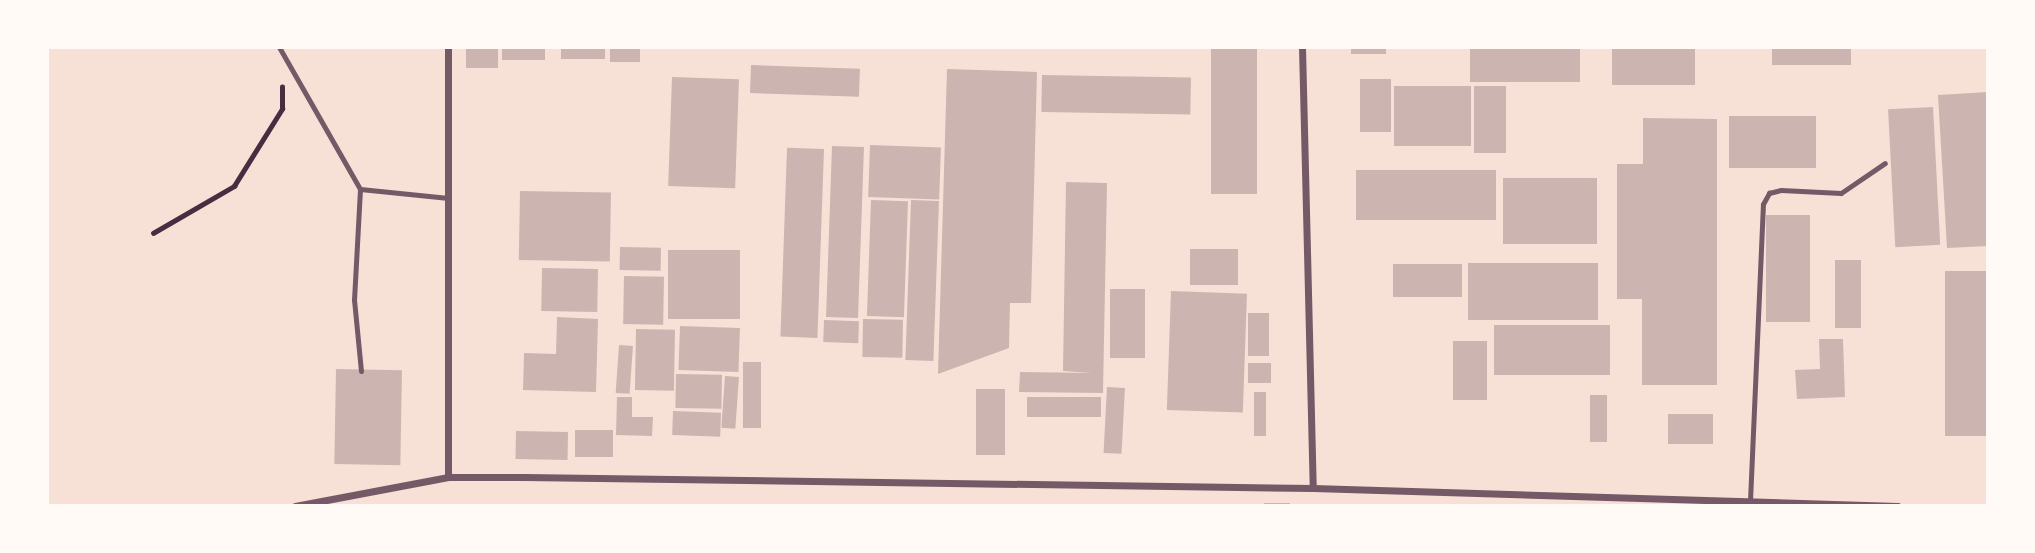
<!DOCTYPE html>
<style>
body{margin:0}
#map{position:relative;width:2035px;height:553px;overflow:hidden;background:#f7e1d7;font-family:Signika,sans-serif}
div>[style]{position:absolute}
.building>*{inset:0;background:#ccb4b1;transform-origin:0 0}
.path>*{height:4.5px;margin:-2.25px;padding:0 2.25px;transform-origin:2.25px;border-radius:2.25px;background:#4a2c40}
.service>*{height:5px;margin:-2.5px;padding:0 2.5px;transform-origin:2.5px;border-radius:2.5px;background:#755966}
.minor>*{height:7px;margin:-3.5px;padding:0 3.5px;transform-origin:3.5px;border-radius:3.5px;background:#755966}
span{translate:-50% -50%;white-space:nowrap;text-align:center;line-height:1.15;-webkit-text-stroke:7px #fffaf5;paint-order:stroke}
.frame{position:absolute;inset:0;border:49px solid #fffaf5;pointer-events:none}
</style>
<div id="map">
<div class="building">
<div style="left:466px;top:47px;width:32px;height:21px"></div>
<div style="left:502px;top:47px;width:43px;height:13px"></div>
<div style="left:561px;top:47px;width:44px;height:12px"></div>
<div style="left:610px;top:47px;width:30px;height:15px"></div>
<div style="left:1211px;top:47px;width:46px;height:147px"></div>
<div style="left:1351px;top:47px;width:35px;height:7px"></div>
<div style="left:1470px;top:47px;width:110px;height:35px"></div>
<div style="left:1612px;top:47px;width:83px;height:38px"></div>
<div style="left:1772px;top:47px;width:79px;height:18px"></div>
<div style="left:751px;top:65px;width:109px;height:28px;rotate:2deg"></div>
<div style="clip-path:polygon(947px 69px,1037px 72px,1031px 303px,1010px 303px,1009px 348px,938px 374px)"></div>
<div style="left:1042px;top:75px;width:149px;height:37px;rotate:1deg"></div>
<div style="left:672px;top:77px;width:67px;height:109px;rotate:2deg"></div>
<div style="left:1360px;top:79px;width:31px;height:53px"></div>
<div style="left:1394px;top:86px;width:77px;height:60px"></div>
<div style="left:1474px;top:86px;width:32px;height:67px"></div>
<div style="clip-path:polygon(1988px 92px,1988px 246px,1947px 248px,1938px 95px)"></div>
<div style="left:1933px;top:107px;width:138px;height:45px;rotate:87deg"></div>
<div style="left:1729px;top:116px;width:87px;height:52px"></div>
<div style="clip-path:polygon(1643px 118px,1717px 119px,1717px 385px,1642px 385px,1642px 299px,1617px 299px,1617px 164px,1643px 164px)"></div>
<div style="left:870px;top:145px;width:71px;height:52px;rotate:2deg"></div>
<div style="left:832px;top:146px;width:32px;height:171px;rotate:2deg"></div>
<div style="left:824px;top:149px;width:189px;height:37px;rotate:92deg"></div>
<div style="left:1356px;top:170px;width:140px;height:50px"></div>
<div style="left:1503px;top:178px;width:94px;height:66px"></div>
<div style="clip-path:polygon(1066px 182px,1107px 183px,1103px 393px,1019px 392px,1020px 372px,1092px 373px,1063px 371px)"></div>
<div style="left:520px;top:191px;width:91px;height:69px;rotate:1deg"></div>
<div style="left:871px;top:200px;width:37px;height:116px;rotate:2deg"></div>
<div style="left:911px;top:200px;width:28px;height:160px;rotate:2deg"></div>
<div style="left:1766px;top:215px;width:44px;height:107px"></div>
<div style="left:620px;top:247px;width:41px;height:23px;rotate:1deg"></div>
<div style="left:1238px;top:249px;width:36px;height:48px;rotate:90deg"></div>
<div style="left:668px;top:250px;width:72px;height:69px"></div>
<div style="left:1835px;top:260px;width:26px;height:68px"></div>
<div style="left:1468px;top:263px;width:130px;height:57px"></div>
<div style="left:1393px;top:264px;width:69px;height:33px"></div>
<div style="left:542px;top:268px;width:56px;height:43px;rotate:1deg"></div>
<div style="left:1945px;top:271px;width:43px;height:165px"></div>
<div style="left:624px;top:276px;width:40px;height:48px;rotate:1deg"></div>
<div style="left:1110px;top:289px;width:35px;height:69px"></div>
<div style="left:1171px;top:291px;width:76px;height:119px;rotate:2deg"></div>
<div style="left:1248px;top:313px;width:21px;height:43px"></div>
<div style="clip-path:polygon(557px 317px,598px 319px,596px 392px,523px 390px,524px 353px,556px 354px)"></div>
<div style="left:863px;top:319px;width:40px;height:38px;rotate:1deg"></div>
<div style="left:824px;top:320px;width:35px;height:22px;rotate:2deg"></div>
<div style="left:1494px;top:325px;width:116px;height:50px"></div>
<div style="left:680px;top:326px;width:60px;height:44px;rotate:2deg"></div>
<div style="left:636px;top:329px;width:39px;height:61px;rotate:1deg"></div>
<div style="clip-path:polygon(1819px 339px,1843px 339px,1845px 397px,1797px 399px,1795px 370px,1820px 369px)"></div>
<div style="left:1453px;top:341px;width:34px;height:59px"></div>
<div style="left:619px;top:345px;width:14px;height:48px;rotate:4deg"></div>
<div style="left:743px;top:362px;width:18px;height:66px"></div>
<div style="left:1248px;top:363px;width:23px;height:20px"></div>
<div style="left:336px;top:369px;width:66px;height:95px;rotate:1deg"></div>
<div style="left:676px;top:374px;width:46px;height:34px;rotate:1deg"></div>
<div style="left:725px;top:376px;width:14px;height:52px;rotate:4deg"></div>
<div style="left:1107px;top:387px;width:18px;height:66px;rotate:3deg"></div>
<div style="left:976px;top:389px;width:29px;height:66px"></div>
<div style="left:1254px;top:392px;width:12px;height:44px"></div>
<div style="left:1590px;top:395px;width:17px;height:47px"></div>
<div style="clip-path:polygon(617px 397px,632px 397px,632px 417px,653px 417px,652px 436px,616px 435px)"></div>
<div style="left:1027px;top:397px;width:74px;height:20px"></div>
<div style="left:673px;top:411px;width:48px;height:24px;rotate:2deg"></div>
<div style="left:1713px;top:414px;width:30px;height:45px;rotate:90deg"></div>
<div style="left:575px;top:430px;width:38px;height:27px"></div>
<div style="left:516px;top:431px;width:52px;height:28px;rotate:1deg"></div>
<div style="left:1264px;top:503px;width:26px;height:3px"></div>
</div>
<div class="path">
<div style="left:153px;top:233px;width:94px;rotate:-30.1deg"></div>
<div style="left:234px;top:186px;width:91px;rotate:-58.1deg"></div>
<div style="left:282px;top:109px;width:22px;rotate:-90deg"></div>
</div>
<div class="service">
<div style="left:279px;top:47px;width:163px;rotate:60.3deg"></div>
<div style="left:361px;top:371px;width:71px;rotate:-95.6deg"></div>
<div style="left:354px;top:300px;width:111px;rotate:-86.9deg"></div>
<div style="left:360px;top:189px;width:89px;rotate:5.8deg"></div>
<div style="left:1750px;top:501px;width:297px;rotate:-87.5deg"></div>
<div style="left:1763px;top:204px;width:13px;rotate:-61deg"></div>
<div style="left:1769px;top:193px;width:12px;rotate:-14deg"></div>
<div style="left:1781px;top:190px;width:60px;rotate:2.9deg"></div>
<div style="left:1841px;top:193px;width:53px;rotate:-34.3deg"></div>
</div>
<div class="minor">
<div style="left:1302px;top:47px;width:441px;rotate:88.6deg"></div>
<div style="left:448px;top:477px;width:430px;rotate:-90deg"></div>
<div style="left:295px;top:506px;width:156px;rotate:-10.7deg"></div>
<div style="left:448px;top:477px;width:76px"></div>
<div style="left:524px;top:477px;width:789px;rotate:0.8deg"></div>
<div style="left:1313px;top:488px;width:585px;rotate:1.76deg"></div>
</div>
<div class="frame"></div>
</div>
